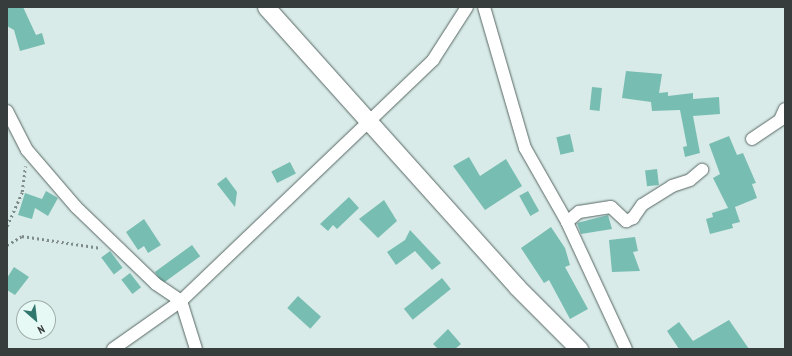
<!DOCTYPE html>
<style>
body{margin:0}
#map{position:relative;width:792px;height:356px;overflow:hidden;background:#d9ebe8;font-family:"PT Sans Narrow",sans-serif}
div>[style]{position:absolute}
.building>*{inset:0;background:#78bdb2;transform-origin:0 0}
.path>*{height:2.5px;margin-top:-1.25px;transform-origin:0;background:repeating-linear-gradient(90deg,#808c8a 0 2px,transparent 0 5px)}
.roads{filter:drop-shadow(0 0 1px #566663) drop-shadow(0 0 1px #566663)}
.street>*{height:12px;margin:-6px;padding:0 6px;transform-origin:6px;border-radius:6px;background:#fff}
.secondary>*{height:17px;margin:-8.5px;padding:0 8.5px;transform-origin:8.5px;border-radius:8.5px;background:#fff}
span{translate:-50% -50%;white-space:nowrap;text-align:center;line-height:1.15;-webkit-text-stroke:3px #e6f9f5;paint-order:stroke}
.frame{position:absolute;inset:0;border:8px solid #363d3c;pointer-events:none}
.north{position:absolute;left:16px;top:300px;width:40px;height:40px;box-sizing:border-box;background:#e6f9f5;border:1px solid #a0aeab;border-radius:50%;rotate:152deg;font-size:11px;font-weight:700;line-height:16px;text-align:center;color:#363d3c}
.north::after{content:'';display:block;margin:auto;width:14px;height:18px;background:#31776e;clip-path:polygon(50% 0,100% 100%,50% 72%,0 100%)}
</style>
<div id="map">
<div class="building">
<div style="clip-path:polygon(7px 7px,23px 7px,36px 35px,42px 33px,45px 44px,20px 51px,14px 30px,7px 26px)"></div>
<div style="clip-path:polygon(626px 71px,662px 74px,659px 93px,668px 92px,668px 96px,693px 93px,693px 99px,719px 97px,720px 114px,693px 116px,700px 153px,685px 157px,683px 147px,687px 146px,680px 110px,652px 111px,651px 102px,622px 98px)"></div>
<div style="left:592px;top:87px;width:10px;height:23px;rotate:6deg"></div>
<div style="left:570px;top:134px;width:18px;height:14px;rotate:77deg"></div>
<div style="clip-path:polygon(729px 136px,737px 155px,743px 153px,756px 183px,752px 184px,757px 198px,735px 207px,740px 222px,732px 224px,733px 228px,710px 234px,706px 219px,713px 217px,712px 213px,728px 208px,713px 178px,720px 174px,709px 144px)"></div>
<div style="clip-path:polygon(469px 157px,480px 176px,506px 159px,522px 186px,485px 210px,453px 166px)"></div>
<div style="left:290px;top:162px;width:13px;height:21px;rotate:63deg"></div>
<div style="left:657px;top:169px;width:16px;height:12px;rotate:83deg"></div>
<div style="clip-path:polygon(226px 177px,237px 192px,235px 207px,217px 184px)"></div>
<div style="clip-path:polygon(46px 191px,58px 198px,48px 216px,35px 208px,32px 219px,18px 215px,25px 193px,42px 199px)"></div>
<div style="left:528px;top:191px;width:23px;height:10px;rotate:61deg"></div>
<div style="clip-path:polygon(349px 197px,359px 208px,337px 229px,333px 225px,328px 231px,320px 224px)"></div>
<div style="clip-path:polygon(384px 200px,397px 221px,378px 238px,359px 219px)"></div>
<div style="clip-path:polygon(608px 215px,612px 229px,581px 234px,577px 223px)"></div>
<div style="clip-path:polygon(144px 219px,161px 245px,148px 253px,144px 246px,138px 250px,126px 232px)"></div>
<div style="clip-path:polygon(551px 227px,565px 248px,570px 265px,565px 267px,588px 309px,570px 319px,549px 280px,544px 283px,521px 248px)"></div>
<div style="clip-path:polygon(410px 230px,441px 263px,432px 270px,415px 251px,396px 265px,387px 252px,405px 240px)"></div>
<div style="clip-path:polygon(635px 237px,638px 251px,633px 252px,640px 271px,612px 272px,609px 240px)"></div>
<div style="left:192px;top:245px;width:14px;height:46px;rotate:54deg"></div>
<div style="left:110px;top:251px;width:21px;height:11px;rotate:53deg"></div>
<div style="clip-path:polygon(14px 267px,29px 277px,15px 295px,7px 290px,7px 278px)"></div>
<div style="left:130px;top:273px;width:18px;height:11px;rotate:52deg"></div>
<div style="left:442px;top:278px;width:14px;height:49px;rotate:51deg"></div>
<div style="left:298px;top:296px;width:31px;height:16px;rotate:42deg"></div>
<div style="clip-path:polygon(729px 320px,749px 349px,679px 349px,667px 331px,679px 322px,693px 341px)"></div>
<div style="clip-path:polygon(448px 329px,461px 344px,455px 349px,438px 349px,433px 344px)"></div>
</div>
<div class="path">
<div style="left:7px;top:226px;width:37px;rotate:-66deg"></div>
<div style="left:22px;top:192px;width:26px;rotate:-83deg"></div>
<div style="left:7px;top:245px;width:17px;rotate:-31deg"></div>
<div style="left:22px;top:236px;width:80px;rotate:8.6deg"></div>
</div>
<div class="roads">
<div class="street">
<div style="left:484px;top:7px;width:147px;rotate:73.8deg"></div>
<div style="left:525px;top:148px;width:85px;rotate:60.4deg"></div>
<div style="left:567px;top:222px;width:140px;rotate:65.1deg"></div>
<div style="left:7px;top:111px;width:44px;rotate:62.9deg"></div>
<div style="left:27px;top:150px;width:75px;rotate:49.3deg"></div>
<div style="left:76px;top:207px;width:111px;rotate:43.9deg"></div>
<div style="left:156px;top:284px;width:30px;rotate:34deg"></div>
<div style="left:181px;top:301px;width:50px;rotate:72.6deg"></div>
<div style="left:752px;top:139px;width:34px;rotate:-34deg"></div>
<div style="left:780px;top:120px;width:12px;rotate:-66deg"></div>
<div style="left:567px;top:222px;width:16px;rotate:-40deg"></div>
<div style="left:579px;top:212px;width:32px;rotate:-9deg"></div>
<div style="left:611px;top:207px;width:21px;rotate:43deg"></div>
<div style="left:626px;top:221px;width:8px;rotate:-23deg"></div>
<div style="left:633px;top:218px;width:16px;rotate:-55deg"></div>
<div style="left:642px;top:205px;width:36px;rotate:-32deg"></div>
<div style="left:672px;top:186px;width:19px;rotate:-18deg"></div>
<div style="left:690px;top:180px;width:16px;rotate:-40deg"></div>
<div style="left:113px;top:349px;width:83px;rotate:-35.2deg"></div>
<div style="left:181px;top:301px;width:349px;rotate:-43.7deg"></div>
<div style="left:433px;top:60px;width:63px;rotate:-57.3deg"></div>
</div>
<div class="secondary">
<div style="left:266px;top:7px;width:376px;rotate:48.1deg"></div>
<div style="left:517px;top:287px;width:88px;rotate:45deg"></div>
</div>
</div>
<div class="frame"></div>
<div class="north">N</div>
</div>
